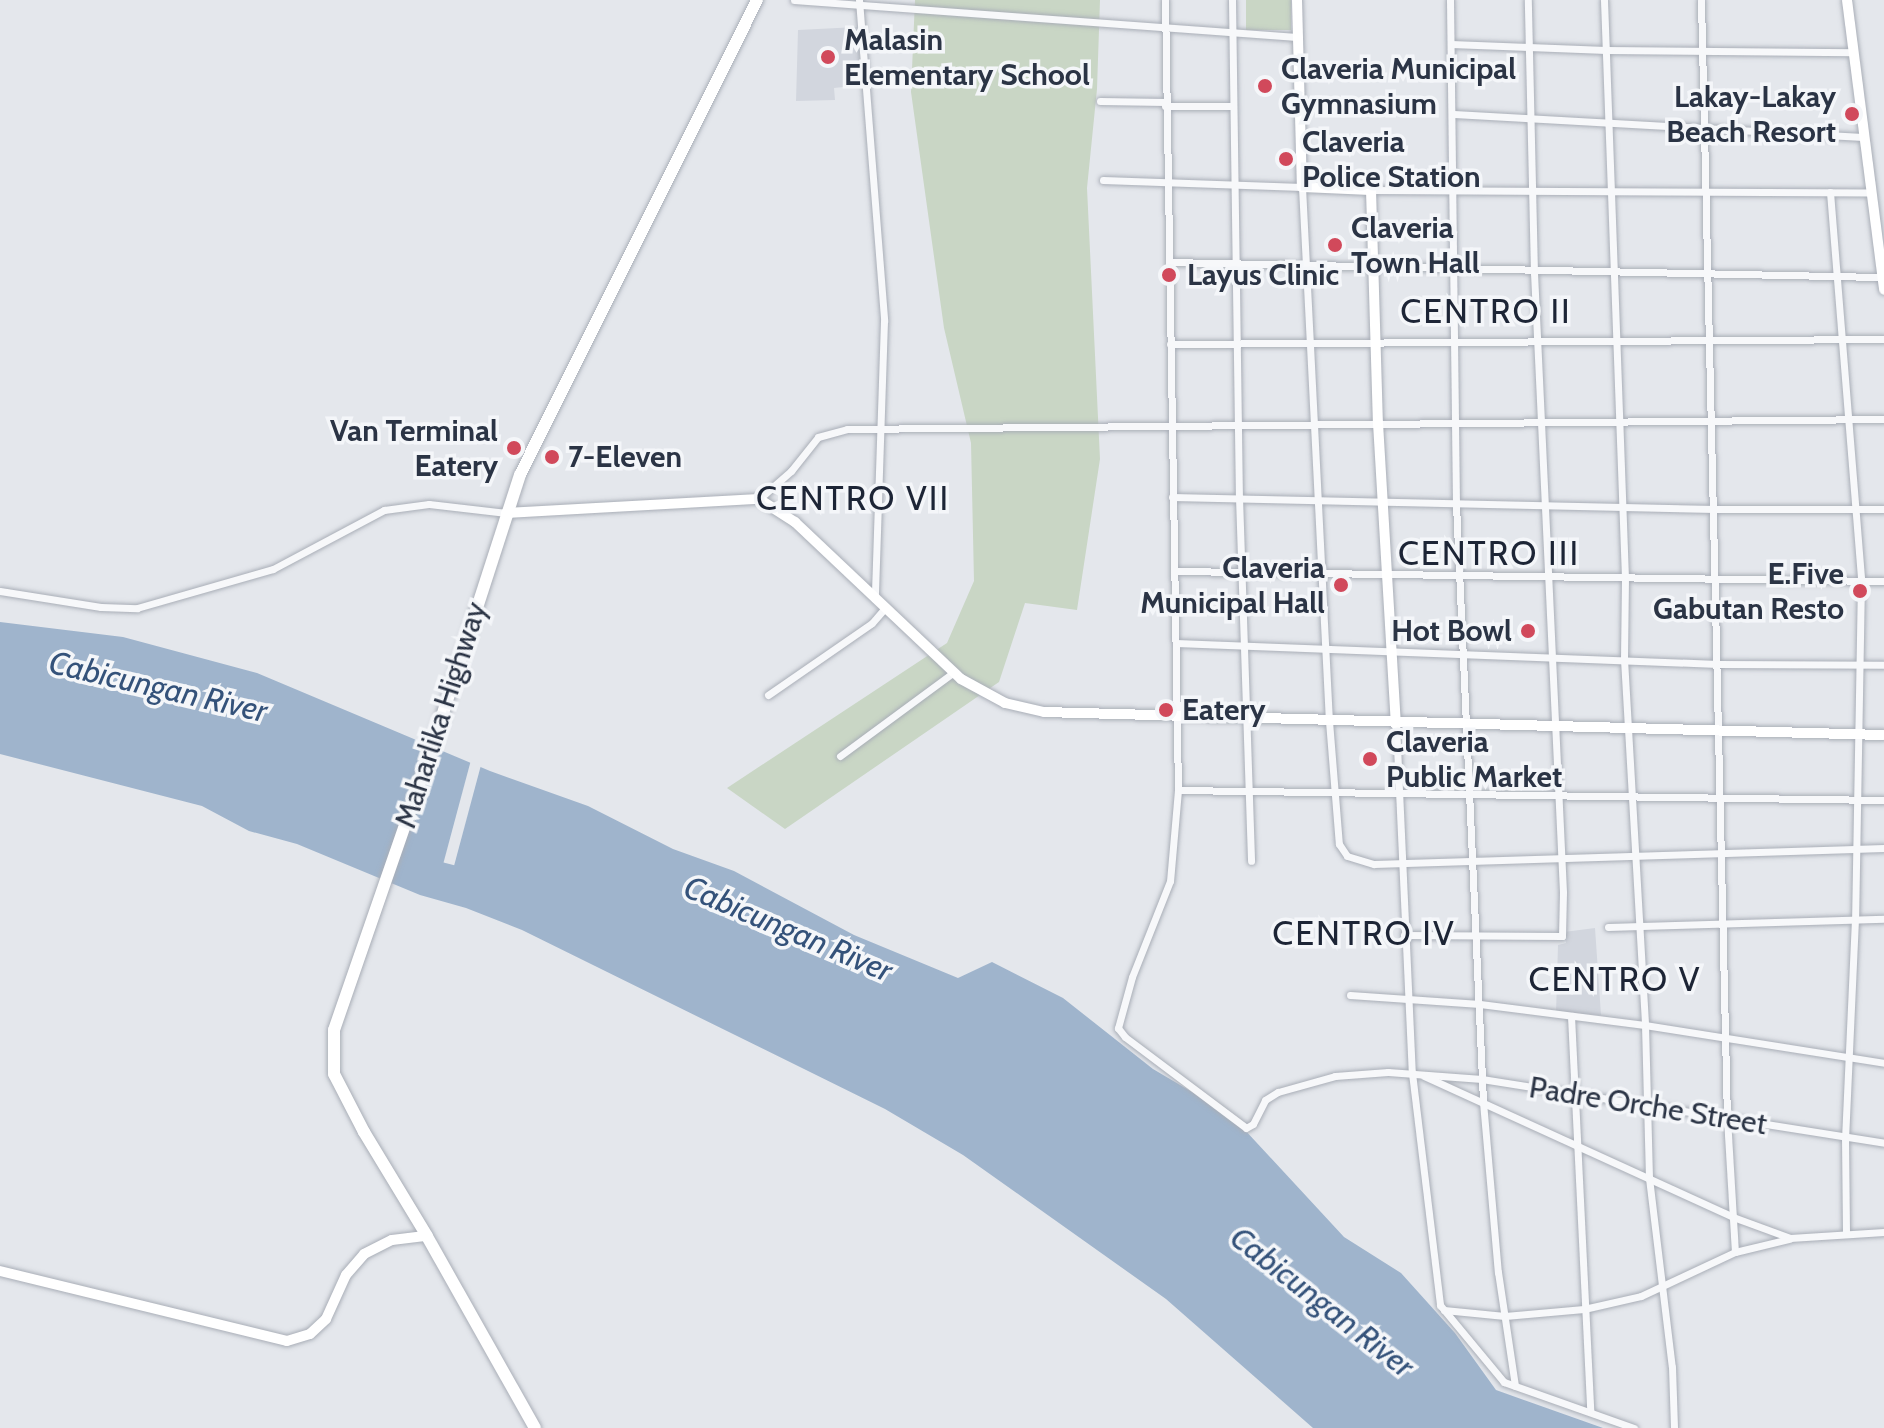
<!DOCTYPE html>
<style>
body{margin:0}
#map{position:relative;width:1884px;height:1428px;overflow:hidden;background:#e4e7ec;font-family:Cabin,sans-serif}
div>[style]{position:absolute}
.built>*{inset:0;background:#d2d6de}
.green>*{inset:0;background:#c9d6c5;transform-origin:0 0}
.water>*{inset:0;background:#9fb4cc}
.pier>*{inset:0;background:#e4e7ec;transform-origin:0 0}
.roads{filter:drop-shadow(0 0 2px #a9aeb7) drop-shadow(0 0 2px #a9aeb7)}
.street>*{height:7px;margin:-3.5px;padding:0 3.5px;transform-origin:3.5px;border-radius:3.5px;background:#f7f8fa}
.secondary>*{height:10px;margin:-5px;padding:0 5px;transform-origin:5px;border-radius:5px;background:#fff}
.highway>*{height:12px;margin:-6px;padding:0 6px;transform-origin:6px;border-radius:6px;background:#fff}
.dots>*{width:22px;height:22px;translate:-50% -50%;box-sizing:border-box;border:4px solid #f4f6f9;border-radius:50%}
span{translate:-50% -50%;white-space:nowrap;text-align:center;line-height:1.15;-webkit-text-stroke:7px #f4f6f9;paint-order:stroke}
.poi-label{font-size:30px;color:#2b3445;font-weight:700}
.left{translate:0 -50%;text-align:left}
.right{translate:-100% -50%;text-align:right}
.street-label{font-size:30px;color:#2b3445}
.water-label{font-size:32px;color:#34527a;font-style:italic}
.quarter-label{font-size:34px;color:#1d2536;letter-spacing:2px}
</style>
<div id="map">
<div class="built">
<div style="clip-path:polygon(857px 27px,862px 85px,834px 88px,835px 100px,796px 101px,798px 30px)"></div>
<div style="clip-path:polygon(1595px 928px,1601px 1015px,1556px 1013px,1558px 945px,1566px 943px,1564px 932px)"></div>
</div>
<div class="green">
<div style="clip-path:polygon(915px 0,1100px 0,1097px 89px,1087px 188px,1100px 459px,1077px 610px,1025px 603px,999px 682px,785px 829px,727px 788px,947px 643px,974px 581px,971px 443px,944px 328px,911px 92px)"></div>
<div style="left:1246px;top:0;width:45px;height:30px"></div>
</div>
<div class="water">
<div style="clip-path:polygon(0 622px,123px 637px,257px 673px,490px 771px,588px 806px,673px 849px,734px 871px,854px 935px,958px 978px,992px 962px,1063px 998px,1153px 1069px,1231px 1115px,1344px 1237px,1401px 1273px,1455px 1333px,1496px 1390px,1603px 1428px,1313px 1428px,1166px 1299px,963px 1155px,885px 1109px,522px 930px,466px 908px,420px 895px,297px 844px,249px 831px,202px 806px,0 754px)"></div>
</div>
<div class="pier">
<div style="left:471px;top:760px;width:11px;height:106px;rotate:15deg"></div>
</div>
<div class="roads">
<div class="street">
<div style="left:794px;top:0;width:504px;rotate:4.21deg"></div>
<div style="left:859px;top:0;width:322px;rotate:85.5deg"></div>
<div style="left:884px;top:321px;width:278px;rotate:91.9deg"></div>
<div style="left:1165px;top:0;width:790px;rotate:89.06deg"></div>
<div style="left:1232px;top:0;width:497px;rotate:89.2deg"></div>
<div style="left:1239px;top:497px;width:364px;rotate:88.1deg"></div>
<div style="left:1450px;top:0;width:504px;rotate:89.32deg"></div>
<div style="left:1456px;top:504px;width:599px;rotate:87.41deg"></div>
<div style="left:1483px;top:1102px;width:171px;rotate:85deg"></div>
<div style="left:1498px;top:1272px;width:115px;rotate:81.5deg"></div>
<div style="left:1604px;top:0;width:578px;rotate:87.92deg"></div>
<div style="left:1625px;top:578px;width:81px;rotate:90.7deg"></div>
<div style="left:1624px;top:659px;width:367px;rotate:86.7deg"></div>
<div style="left:1645px;top:1025px;width:153px;rotate:88.5deg"></div>
<div style="left:1649px;top:1178px;width:190px;rotate:83.1deg"></div>
<div style="left:1672px;top:1367px;width:61px;rotate:88.1deg"></div>
<div style="left:1701px;top:0;width:1118px;rotate:88.67deg"></div>
<div style="left:1727px;top:1118px;width:134px;rotate:86.6deg"></div>
<div style="left:1451px;top:44px;width:155px;rotate:2.2deg"></div>
<div style="left:1606px;top:50px;width:247px;rotate:0.5deg"></div>
<div style="left:1100px;top:101px;width:65px;rotate:0.9deg"></div>
<div style="left:1165px;top:106px;width:67px"></div>
<div style="left:1453px;top:114px;width:411px;rotate:3.2deg"></div>
<div style="left:1103px;top:180px;width:199px;rotate:2deg"></div>
<div style="left:1302px;top:187px;width:535px;rotate:87.11deg"></div>
<div style="left:1329px;top:721px;width:123px;rotate:85.4deg"></div>
<div style="left:1339px;top:844px;width:14px;rotate:56deg"></div>
<div style="left:1347px;top:856px;width:28px;rotate:17deg"></div>
<div style="left:1374px;top:864px;width:510px;rotate:-1.8deg"></div>
<div style="left:1371px;top:190px;width:499px;rotate:0.3deg"></div>
<div style="left:1830px;top:192px;width:390px;rotate:85.4deg"></div>
<div style="left:1861px;top:581px;width:338px;rotate:91deg"></div>
<div style="left:1855px;top:919px;width:218px;rotate:92.6deg"></div>
<div style="left:1845px;top:1137px;width:96px;rotate:89.4deg"></div>
<div style="left:1169px;top:262px;width:713px;rotate:1.21deg"></div>
<div style="left:1170px;top:344px;width:714px;rotate:-0.4deg"></div>
<div style="left:1172px;top:497px;width:543px;rotate:1.27deg"></div>
<div style="left:1715px;top:509px;width:169px"></div>
<div style="left:759px;top:499px;width:43px;rotate:-41.2deg"></div>
<div style="left:791px;top:471px;width:43px;rotate:-51.5deg"></div>
<div style="left:818px;top:437px;width:30px;rotate:-15deg"></div>
<div style="left:847px;top:429px;width:1037px;rotate:-0.55deg"></div>
<div style="left:1174px;top:571px;width:710px;rotate:0.81deg"></div>
<div style="left:0;top:591px;width:102px;rotate:9deg"></div>
<div style="left:101px;top:607px;width:36px;rotate:2deg"></div>
<div style="left:137px;top:608px;width:141px;rotate:-16deg"></div>
<div style="left:273px;top:569px;width:126px;rotate:-28deg"></div>
<div style="left:384px;top:510px;width:45px;rotate:-7.6deg"></div>
<div style="left:429px;top:504px;width:78px;rotate:6.7deg"></div>
<div style="left:1176px;top:643px;width:542px;rotate:2.22deg"></div>
<div style="left:1718px;top:664px;width:166px;rotate:0.3deg"></div>
<div style="left:768px;top:695px;width:126px;rotate:-34.7deg"></div>
<div style="left:872px;top:623px;width:20px;rotate:-49deg"></div>
<div style="left:1396px;top:724px;width:349px;rotate:87.4deg"></div>
<div style="left:1412px;top:1073px;width:234px;rotate:83.1deg"></div>
<div style="left:1440px;top:1305px;width:100px;rotate:50.3deg"></div>
<div style="left:1504px;top:1382px;width:138px;rotate:19.5deg"></div>
<div style="left:840px;top:756px;width:142px;rotate:-36.4deg"></div>
<div style="left:1884px;top:800px;width:706px;rotate:-179.19deg"></div>
<div style="left:1178px;top:790px;width:91px;rotate:95deg"></div>
<div style="left:1170px;top:881px;width:103px;rotate:111.6deg"></div>
<div style="left:1132px;top:977px;width:53px;rotate:105.4deg"></div>
<div style="left:1118px;top:1028px;width:11px;rotate:52deg"></div>
<div style="left:1125px;top:1037px;width:151px;rotate:36.9deg"></div>
<div style="left:1246px;top:1128px;width:8px;rotate:-30deg"></div>
<div style="left:1253px;top:1124px;width:27px;rotate:-63deg"></div>
<div style="left:1265px;top:1100px;width:15px;rotate:-32deg"></div>
<div style="left:1278px;top:1092px;width:59px;rotate:-15.7deg"></div>
<div style="left:1335px;top:1076px;width:53px;rotate:-4.3deg"></div>
<div style="left:1388px;top:1072px;width:94px;rotate:4.3deg"></div>
<div style="left:1482px;top:1079px;width:407px;rotate:9deg"></div>
<div style="left:1608px;top:927px;width:276px;rotate:-1.7deg"></div>
<div style="left:1404px;top:935px;width:158px;rotate:0.4deg"></div>
<div style="left:1562px;top:936px;width:44px;rotate:-88.7deg"></div>
<div style="left:1563px;top:892px;width:620px;rotate:-92.68deg"></div>
<div style="left:1534px;top:273px;width:273px;rotate:-91.3deg"></div>
<div style="left:1350px;top:995px;width:130px;rotate:4deg"></div>
<div style="left:1480px;top:1004px;width:166px;rotate:7.3deg"></div>
<div style="left:1645px;top:1025px;width:242px;rotate:9deg"></div>
<div style="left:1571px;top:1016px;width:395px;rotate:87.2deg"></div>
<div style="left:1424px;top:1076px;width:340px;rotate:24.5deg"></div>
<div style="left:1733px;top:1217px;width:61px;rotate:20.2deg"></div>
<div style="left:1790px;top:1238px;width:94px;rotate:-3.7deg"></div>
<div style="left:1444px;top:1310px;width:61px;rotate:5.6deg"></div>
<div style="left:1505px;top:1316px;width:79px;rotate:-5.1deg"></div>
<div style="left:1584px;top:1309px;width:58px;rotate:-12.8deg"></div>
<div style="left:1641px;top:1296px;width:104px;rotate:-25.1deg"></div>
<div style="left:1735px;top:1252px;width:56px;rotate:-13.5deg"></div>
</div>
<div class="secondary">
<div style="left:1297px;top:0;width:187px;rotate:88.5deg"></div>
<div style="left:1302px;top:187px;width:69px;rotate:2.5deg"></div>
<div style="left:1371px;top:190px;width:233px;rotate:88.3deg"></div>
<div style="left:1378px;top:423px;width:302px;rotate:86.6deg"></div>
<div style="left:1847px;top:0;width:292px;rotate:82.7deg"></div>
<div style="left:506px;top:513px;width:253px;rotate:-3.2deg"></div>
<div style="left:759px;top:499px;width:43px;rotate:32.6deg"></div>
<div style="left:795px;top:522px;width:228px;rotate:43.4deg"></div>
<div style="left:961px;top:679px;width:50px;rotate:28.6deg"></div>
<div style="left:1005px;top:703px;width:40px;rotate:13deg"></div>
<div style="left:1044px;top:712px;width:840px;rotate:1.57deg"></div>
<div style="left:0;top:1271px;width:295px;rotate:13.7deg"></div>
<div style="left:287px;top:1341px;width:24px;rotate:-17deg"></div>
<div style="left:310px;top:1334px;width:22px;rotate:-43deg"></div>
<div style="left:326px;top:1319px;width:48px;rotate:-65.6deg"></div>
<div style="left:346px;top:1275px;width:28px;rotate:-49deg"></div>
<div style="left:364px;top:1254px;width:31px;rotate:-27deg"></div>
<div style="left:392px;top:1240px;width:35px;rotate:-7deg"></div>
</div>
<div class="highway">
<div style="left:535px;top:1428px;width:220px;rotate:-119.4deg"></div>
<div style="left:427px;top:1236px;width:122px;rotate:-121.2deg"></div>
<div style="left:364px;top:1132px;width:65px;rotate:-117.3deg"></div>
<div style="left:334px;top:1074px;width:44px;rotate:-90deg"></div>
<div style="left:334px;top:1030px;width:306px;rotate:-70.9deg"></div>
<div style="left:434px;top:741px;width:280px;rotate:-72.1deg"></div>
<div style="left:520px;top:475px;width:531px;rotate:-63.48deg"></div>
</div>
</div>
<div class="dots">
<div style="left:828px;top:57px;background:#d1495b"></div>
<div style="left:1265px;top:86px;background:#d1495b"></div>
<div style="left:1852px;top:114px;background:#d1495b"></div>
<div style="left:1286px;top:159px;background:#d1495b"></div>
<div style="left:1335px;top:245px;background:#d1495b"></div>
<div style="left:1169px;top:275px;background:#d1495b"></div>
<div style="left:514px;top:448px;background:#d1495b"></div>
<div style="left:552px;top:457px;background:#d1495b"></div>
<div style="left:1341px;top:585px;background:#d1495b"></div>
<div style="left:1860px;top:591px;background:#d1495b"></div>
<div style="left:1528px;top:631px;background:#d1495b"></div>
<div style="left:1166px;top:710px;background:#d1495b"></div>
<div style="left:1370px;top:759px;background:#d1495b"></div>
</div>
<div class="poi-label">
<span class="left" style="left:844px;top:57px">Malasin<br>Elementary School</span>
<span class="left" style="left:1281px;top:86px">Claveria Municipal<br>Gymnasium</span>
<span class="right" style="left:1836px;top:114px">Lakay-Lakay<br>Beach Resort</span>
<span class="left" style="left:1302px;top:159px">Claveria<br>Police Station</span>
<span class="left" style="left:1351px;top:245px">Claveria<br>Town Hall</span>
<span class="left" style="left:1187px;top:275px">Layus Clinic</span>
<span class="right" style="left:498px;top:448px">Van Terminal<br>Eatery</span>
<span class="left" style="left:568px;top:457px">7-Eleven</span>
<span class="right" style="left:1325px;top:585px">Claveria<br>Municipal Hall</span>
<span class="right" style="left:1844px;top:591px">E.Five<br>Gabutan Resto</span>
<span class="right" style="left:1512px;top:631px">Hot Bowl</span>
<span class="left" style="left:1182px;top:710px">Eatery</span>
<span class="left" style="left:1386px;top:759px">Claveria<br>Public Market</span>
</div>
<div class="street-label">
<span style="left:441px;top:715px;rotate:-72deg">Maharlika Highway</span>
<span style="left:1648px;top:1106px;rotate:9deg">Padre Orche Street</span>
</div>
<div class="water-label">
<span style="left:158px;top:687px;rotate:13deg">Cabicungan River</span>
<span style="left:788px;top:929px;rotate:23deg">Cabicungan River</span>
<span style="left:1322px;top:1302px;rotate:38deg">Cabicungan River</span>
</div>
<div class="quarter-label">
<span style="left:1486px;top:312px">CENTRO II</span>
<span style="left:853px;top:499px">CENTRO VII</span>
<span style="left:1489px;top:554px">CENTRO III</span>
<span style="left:1364px;top:934px">CENTRO IV</span>
<span style="left:1615px;top:980px">CENTRO V</span>
</div>
</div>
